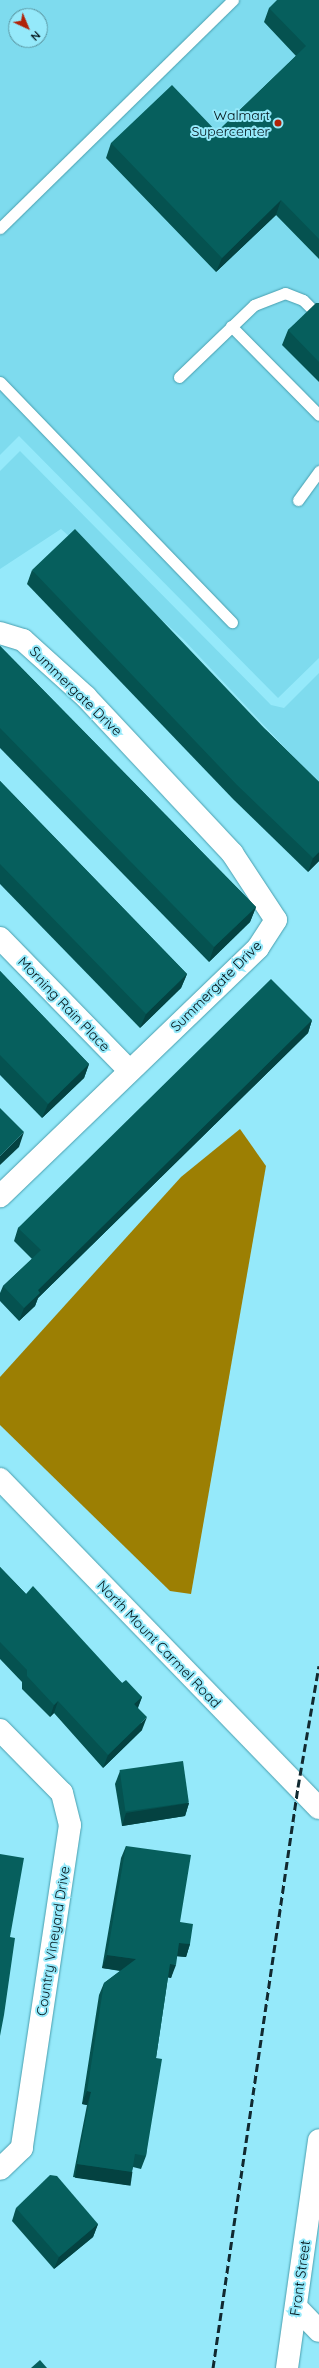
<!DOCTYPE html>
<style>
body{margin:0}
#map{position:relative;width:319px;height:2368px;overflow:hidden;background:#95e9fa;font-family:Quicksand,sans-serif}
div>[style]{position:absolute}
.built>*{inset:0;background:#7edbee}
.water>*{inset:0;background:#9c7f03}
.roads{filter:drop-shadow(0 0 1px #499eae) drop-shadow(0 0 1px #499eae)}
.service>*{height:11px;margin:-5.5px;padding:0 5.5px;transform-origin:5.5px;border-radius:5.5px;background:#fff}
.minor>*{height:22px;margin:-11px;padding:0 11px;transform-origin:11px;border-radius:11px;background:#fff}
.tertiary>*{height:22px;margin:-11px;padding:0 11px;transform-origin:11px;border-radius:11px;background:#fff}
.rail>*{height:3px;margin-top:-1.5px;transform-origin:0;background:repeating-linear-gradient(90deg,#112930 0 8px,transparent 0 12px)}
.wall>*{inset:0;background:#055250}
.shaded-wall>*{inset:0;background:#044241;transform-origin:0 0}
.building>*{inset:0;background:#065f5d;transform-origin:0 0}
.dots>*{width:11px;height:11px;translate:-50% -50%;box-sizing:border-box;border:2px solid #95e9fa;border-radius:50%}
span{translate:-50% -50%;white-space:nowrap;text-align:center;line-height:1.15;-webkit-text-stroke:4px #95e9fa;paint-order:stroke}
.poi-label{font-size:14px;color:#001116}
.right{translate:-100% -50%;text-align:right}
.street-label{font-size:14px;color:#001116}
.north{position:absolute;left:8px;top:8px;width:40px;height:40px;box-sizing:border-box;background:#95e9fa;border:1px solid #59939f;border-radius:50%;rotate:136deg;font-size:11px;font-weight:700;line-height:16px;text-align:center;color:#001116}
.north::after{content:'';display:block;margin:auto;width:14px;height:18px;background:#b02308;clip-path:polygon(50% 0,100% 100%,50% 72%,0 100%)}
</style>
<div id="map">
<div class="built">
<div style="clip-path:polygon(evenodd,0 0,319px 0,319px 658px,278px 698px,19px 436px,0 455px,0 0,16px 16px,40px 16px,40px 40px,16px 40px,16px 16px)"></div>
<div style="clip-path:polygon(20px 451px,271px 705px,284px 708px,319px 673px,319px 784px,183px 639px,61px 529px,0 569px,0 471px)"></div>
</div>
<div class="water">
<div style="clip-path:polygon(240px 1129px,266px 1166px,191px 1594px,170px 1591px,0 1425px,0 1377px,181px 1177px)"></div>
</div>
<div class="roads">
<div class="service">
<div style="left:0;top:228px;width:326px;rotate:-44.4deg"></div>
<div style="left:231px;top:326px;width:125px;rotate:45.3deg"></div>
<div style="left:179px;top:377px;width:104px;rotate:-43.8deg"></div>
<div style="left:254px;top:305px;width:33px;rotate:-21deg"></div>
<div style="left:285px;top:293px;width:19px;rotate:21deg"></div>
<div style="left:303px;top:300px;width:18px;rotate:45deg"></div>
<div style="left:0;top:382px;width:334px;rotate:46deg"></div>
<div style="left:298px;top:500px;width:36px;rotate:-54deg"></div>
</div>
<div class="minor">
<div style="left:0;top:633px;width:24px;rotate:17deg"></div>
<div style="left:23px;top:640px;width:85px;rotate:42.1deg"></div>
<div style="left:86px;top:697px;width:214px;rotate:46.9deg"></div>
<div style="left:232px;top:853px;width:80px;rotate:56.7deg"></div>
<div style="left:276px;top:920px;width:33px;rotate:123deg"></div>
<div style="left:258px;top:948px;width:358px;rotate:136.1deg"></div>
<div style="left:0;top:938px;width:185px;rotate:45.7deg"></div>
<div style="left:0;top:1730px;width:88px;rotate:45.5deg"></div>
<div style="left:62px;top:1793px;width:33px;rotate:76deg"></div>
<div style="left:70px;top:1825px;width:327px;rotate:98.5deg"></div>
<div style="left:22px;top:2148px;width:30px;rotate:136deg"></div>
<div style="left:296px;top:2307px;width:33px;rotate:46deg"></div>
</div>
<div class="tertiary">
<div style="left:0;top:1479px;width:458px;rotate:45.9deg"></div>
<div style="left:287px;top:2368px;width:230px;rotate:-82deg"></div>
</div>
</div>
<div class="rail">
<div style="left:213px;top:2368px;width:587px;rotate:-81.68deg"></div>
<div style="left:298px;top:1787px;width:123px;rotate:-80.2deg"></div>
</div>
<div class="wall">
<div style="clip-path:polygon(319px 0,319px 259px,276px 215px,216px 272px,106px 158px,111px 143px,217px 132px,296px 56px,264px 22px,269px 8px)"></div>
<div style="clip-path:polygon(319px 303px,319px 382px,282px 345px,288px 330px)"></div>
<div style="clip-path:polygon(32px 570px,266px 730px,319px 782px,319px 861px,308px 872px,233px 799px,27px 584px)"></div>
<div style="clip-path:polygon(0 646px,256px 907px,250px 922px,209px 962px,0 748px)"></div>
<div style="clip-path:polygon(0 781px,187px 974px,181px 988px,140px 1028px,0 884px)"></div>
<div style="clip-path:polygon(0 971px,89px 1064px,84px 1078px,42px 1118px,0 1075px)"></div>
<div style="clip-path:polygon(312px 1020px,308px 1033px,38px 1298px,35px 1306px,19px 1321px,0 1301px,0 1293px,3px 1286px,32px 1259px,14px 1241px,18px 1228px)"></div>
<div style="clip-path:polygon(0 1567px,26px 1594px,122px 1683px,142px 1697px,138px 1708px,142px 1730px,103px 1768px,54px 1713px,50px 1717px,22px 1689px,22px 1682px,0 1659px)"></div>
<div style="clip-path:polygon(120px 1771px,189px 1803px,185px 1816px,122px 1826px,115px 1784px)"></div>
<div style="clip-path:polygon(126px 1846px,180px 1922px,190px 1944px,186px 1957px,177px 1956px,171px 1978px,168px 1977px,156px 2058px,146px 2156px,141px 2169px,133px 2167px,128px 2185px,73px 2177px,87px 2105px,82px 2104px,99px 1995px,104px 1983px,120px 1971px,102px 1968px,121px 1858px)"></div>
<div style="clip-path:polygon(16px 2208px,98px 2224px,93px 2237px,54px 2269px,12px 2221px)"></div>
</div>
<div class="shaded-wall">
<div style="clip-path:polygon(281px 200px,276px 215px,216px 272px,222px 258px)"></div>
<div style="clip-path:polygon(319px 852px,319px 861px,308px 872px,313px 858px)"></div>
<div style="clip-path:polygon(256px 907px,250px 922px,209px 962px,214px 947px)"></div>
<div style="clip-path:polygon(187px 974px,181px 988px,140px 1028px,146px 1014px)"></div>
<div style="clip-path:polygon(312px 1020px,308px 1033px,38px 1298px,35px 1306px,19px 1321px,24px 1308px,38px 1290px)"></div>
<div style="clip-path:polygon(89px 1064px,84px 1078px,42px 1118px,48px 1104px)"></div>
<div style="clip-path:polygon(24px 1132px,19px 1147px,0 1165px,0 1156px)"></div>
<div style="clip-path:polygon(142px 1697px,137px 1709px,134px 1704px)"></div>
<div style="clip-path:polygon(58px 1701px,54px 1713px,50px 1717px,54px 1705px)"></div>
<div style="clip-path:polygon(147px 1717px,142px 1730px,103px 1768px,108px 1755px)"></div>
<div style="clip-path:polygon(189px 1803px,185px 1816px,122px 1826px,126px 1813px)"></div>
<div style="clip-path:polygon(179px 1943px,190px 1944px,186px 1957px,174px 1956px)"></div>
<div style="clip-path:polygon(107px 1955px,136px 1959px,131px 1972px,102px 1968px)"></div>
<div style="clip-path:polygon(170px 1964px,176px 1965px,171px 1978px,165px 1977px)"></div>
<div style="clip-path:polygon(87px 2091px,91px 2092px,87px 2105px,82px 2104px)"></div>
<div style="left:77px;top:2164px;width:56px;height:14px;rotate:8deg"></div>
<div style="clip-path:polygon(98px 2224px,93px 2237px,54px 2269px,59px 2257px)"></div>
</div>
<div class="building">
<div style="clip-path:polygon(277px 0,319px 0,319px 239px,281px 200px,222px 258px,111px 143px,172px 85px,217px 132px,306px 46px,269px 8px)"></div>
<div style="clip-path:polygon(316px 303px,319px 303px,319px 362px,288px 330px)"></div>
<div style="clip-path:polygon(75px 529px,266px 730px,319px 782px,319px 852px,313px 858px,237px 785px,32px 570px)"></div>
<div style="clip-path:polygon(0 646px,256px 907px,214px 947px,0 728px)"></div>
<div style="clip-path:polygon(0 781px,187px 974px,146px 1014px,0 864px)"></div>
<div style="clip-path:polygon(0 971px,89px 1064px,48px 1104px,0 1055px)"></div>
<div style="clip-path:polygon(271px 979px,312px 1020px,38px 1290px,40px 1293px,24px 1308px,3px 1286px,41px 1250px,18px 1228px)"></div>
<div style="clip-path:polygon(0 1108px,24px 1132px,0 1156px)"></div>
<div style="clip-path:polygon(0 1567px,26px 1594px,33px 1586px,122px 1683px,126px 1680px,142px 1697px,134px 1704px,147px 1717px,108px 1755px,58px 1701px,54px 1705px,27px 1676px,27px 1670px,0 1642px)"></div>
<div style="left:183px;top:1761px;width:42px;height:64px;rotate:82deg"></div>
<div style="clip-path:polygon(126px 1846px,191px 1855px,180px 1922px,193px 1924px,190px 1944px,179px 1943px,176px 1965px,170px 1964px,156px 2058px,162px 2059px,146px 2156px,135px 2154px,132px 2172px,77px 2164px,91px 2092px,87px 2091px,104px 1983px,136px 1959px,107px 1955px)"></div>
<div style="clip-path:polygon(0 1854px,24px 1858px,10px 1937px,15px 1938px,4px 2015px,0 2036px)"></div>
<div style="clip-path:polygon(50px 2175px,57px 2176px,98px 2224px,59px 2257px,16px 2208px)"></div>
<div style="clip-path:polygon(40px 2360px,47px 2368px,31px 2368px)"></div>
</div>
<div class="dots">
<div style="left:278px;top:123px;background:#b02308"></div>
</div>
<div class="poi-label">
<span class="right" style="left:270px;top:123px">Walmart<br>Supercenter</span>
</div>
<div class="street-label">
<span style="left:76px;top:691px;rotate:44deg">Summergate Drive</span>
<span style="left:216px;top:986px;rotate:-45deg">Summergate Drive</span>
<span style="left:64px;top:1004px;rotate:46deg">Morning Rain Place</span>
<span style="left:159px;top:1644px;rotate:46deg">North Mount Carmel Road</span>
<span style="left:53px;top:1941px;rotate:-81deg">Country Vineyard Drive</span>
<span style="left:300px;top:2278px;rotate:-82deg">Front Street</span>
</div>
<div class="north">N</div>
</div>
